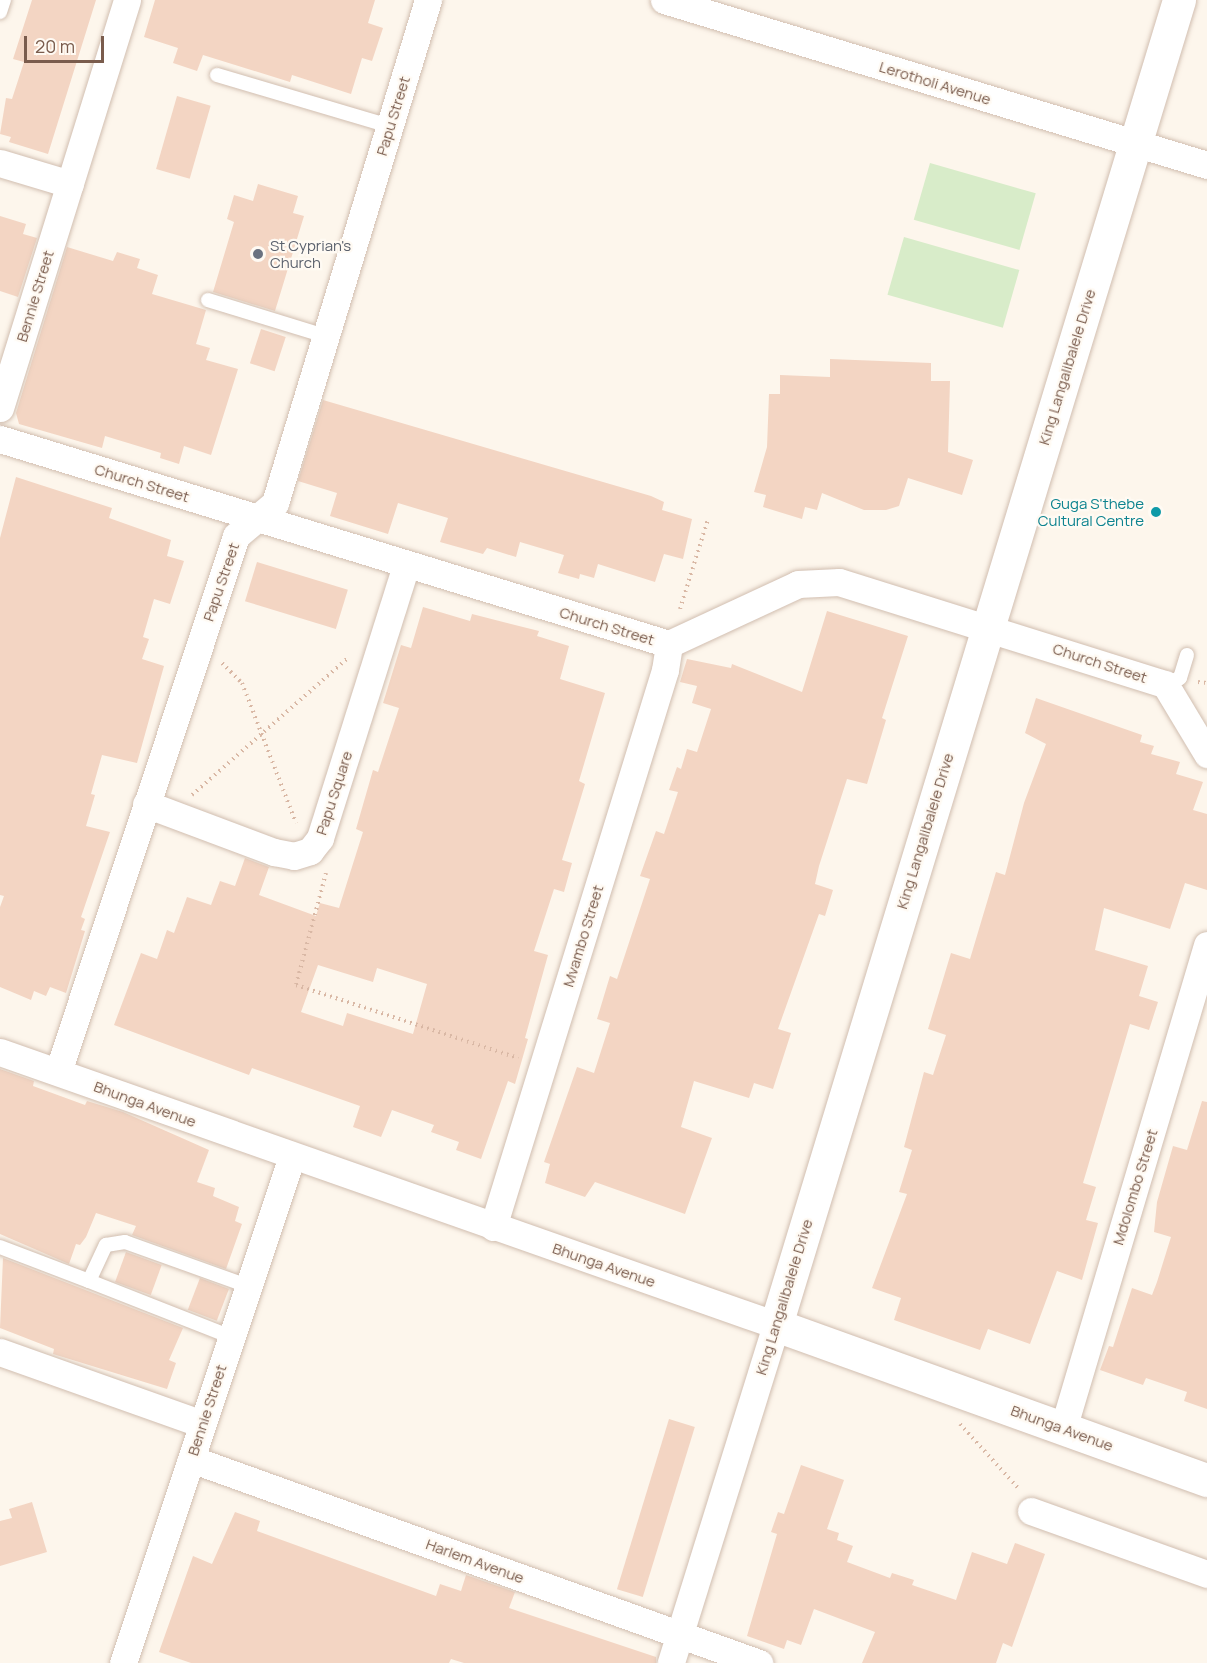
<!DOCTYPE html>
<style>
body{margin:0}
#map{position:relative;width:1207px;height:1663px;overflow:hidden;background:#fdf6ec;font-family:Manrope,sans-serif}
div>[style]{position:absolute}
.green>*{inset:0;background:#d8ecc9;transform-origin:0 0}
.building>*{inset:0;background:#f3d5c3;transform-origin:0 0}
.path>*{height:4px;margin-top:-2px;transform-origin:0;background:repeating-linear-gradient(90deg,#d9b8a5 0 1.5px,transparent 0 6px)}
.roads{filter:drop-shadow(0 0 2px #d1beb0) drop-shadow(0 0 2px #d1beb0)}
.lane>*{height:14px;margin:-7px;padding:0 7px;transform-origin:7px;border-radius:7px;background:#fff}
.street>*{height:27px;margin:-13.5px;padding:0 13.5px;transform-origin:13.5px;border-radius:13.5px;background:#fff}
.secondary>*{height:33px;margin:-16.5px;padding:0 16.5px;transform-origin:16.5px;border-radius:16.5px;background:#fff}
.dots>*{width:16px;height:16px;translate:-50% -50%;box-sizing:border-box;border:3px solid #fffaf3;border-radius:50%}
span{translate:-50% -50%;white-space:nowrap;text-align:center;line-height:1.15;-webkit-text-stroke:4.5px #fffaf3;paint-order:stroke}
.street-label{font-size:15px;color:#7a5c4d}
.worship-label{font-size:15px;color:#5b616d}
.left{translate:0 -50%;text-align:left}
.culture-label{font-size:15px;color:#0d838f}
.right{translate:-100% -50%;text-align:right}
.scale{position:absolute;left:24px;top:36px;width:80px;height:27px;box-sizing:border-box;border:3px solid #7a5c4d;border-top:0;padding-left:8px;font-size:18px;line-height:21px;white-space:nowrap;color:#7a5c4d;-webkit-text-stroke:4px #fffaf3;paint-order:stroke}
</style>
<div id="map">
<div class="green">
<div style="left:930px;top:163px;width:110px;height:59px;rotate:16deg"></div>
<div style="left:904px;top:237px;width:120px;height:60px;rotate:16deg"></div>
</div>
<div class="building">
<div style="clip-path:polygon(32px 0,96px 0,48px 154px,9px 142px,11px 137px,0 134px,6px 98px,12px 99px,24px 62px,13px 59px)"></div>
<div style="clip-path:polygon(155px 0,375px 0,368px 23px,383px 28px,372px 61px,362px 58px,351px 94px,292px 75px,290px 82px,203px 55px,197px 71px,173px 63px,178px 48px,144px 37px)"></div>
<div style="left:177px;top:96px;width:35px;height:76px;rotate:16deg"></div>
<div style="clip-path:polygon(258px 184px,298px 196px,293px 213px,304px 216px,275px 311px,213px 292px,234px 222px,227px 219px,234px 195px,253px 201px)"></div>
<div style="clip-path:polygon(0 216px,26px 224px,23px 234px,37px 238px,18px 297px,0 291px)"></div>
<div style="clip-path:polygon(67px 247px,113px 261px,117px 252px,140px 259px,137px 268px,158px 275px,152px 294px,206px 310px,196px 344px,210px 348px,206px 360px,238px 369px,211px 455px,184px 446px,179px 464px,160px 458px,161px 453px,105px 436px,102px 448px,19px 424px,16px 413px)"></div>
<div style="left:261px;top:329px;width:26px;height:36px;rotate:18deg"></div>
<div style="clip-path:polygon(830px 359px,931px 363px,931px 381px,950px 381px,948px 452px,973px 460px,962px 495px,908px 478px,899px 506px,886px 510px,864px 510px,822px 493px,817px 510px,805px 507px,802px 519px,763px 507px,766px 495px,754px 492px,767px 447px,769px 394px,780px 394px,780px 375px,830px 377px)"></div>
<div style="clip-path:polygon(323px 400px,651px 496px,664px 502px,662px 510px,692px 519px,683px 559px,664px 554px,655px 582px,598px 564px,594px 578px,580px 574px,579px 579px,558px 573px,564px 555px,520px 542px,516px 557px,487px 548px,483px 554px,440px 542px,448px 518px,398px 503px,388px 534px,330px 516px,337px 493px,298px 481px)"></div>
<div style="clip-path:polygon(16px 477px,112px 508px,109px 518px,171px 540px,167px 556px,184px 561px,170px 604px,154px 599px,143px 637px,149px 639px,142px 659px,164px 666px,137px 763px,102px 755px,91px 794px,95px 795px,86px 826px,110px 832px,81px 917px,85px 919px,81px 930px,85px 931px,66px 993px,50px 987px,46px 996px,34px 991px,31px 1000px,0 987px,0 907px,4px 896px,0 895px,0 538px)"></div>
<div style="left:257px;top:562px;width:95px;height:41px;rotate:17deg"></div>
<div style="clip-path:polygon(evenodd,423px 607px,470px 621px,472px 614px,539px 631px,537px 636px,569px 646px,560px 679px,605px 693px,579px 781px,585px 784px,562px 860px,572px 863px,564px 892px,554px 889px,534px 951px,548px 955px,525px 1038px,528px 1039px,515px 1084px,508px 1081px,481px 1159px,456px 1150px,459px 1142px,431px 1132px,434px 1125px,392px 1110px,381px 1137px,353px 1127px,360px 1106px,252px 1068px,249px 1075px,114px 1025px,141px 953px,157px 959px,167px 930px,174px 933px,187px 897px,211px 905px,220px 881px,235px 886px,245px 858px,269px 867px,259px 895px,316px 916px,320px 903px,339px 908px,363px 832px,356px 829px,373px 770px,378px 772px,399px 708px,383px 703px,401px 645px,411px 648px,423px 607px,318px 965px,373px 982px,377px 968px,427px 984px,413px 1034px,347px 1013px,343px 1026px,301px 1012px,318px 965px)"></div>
<div style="clip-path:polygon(827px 611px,908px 636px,882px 718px,886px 720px,867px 784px,847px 779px,819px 866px,815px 884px,833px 890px,825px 916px,819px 914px,778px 1029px,791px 1033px,773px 1089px,754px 1083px,749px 1098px,694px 1081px,681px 1127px,712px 1138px,685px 1214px,595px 1182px,585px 1197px,545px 1183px,550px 1164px,544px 1162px,577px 1067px,594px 1073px,610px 1023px,597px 1019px,610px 976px,617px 979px,650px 879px,640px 876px,656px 831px,664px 834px,678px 792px,669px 790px,677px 767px,681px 769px,687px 749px,697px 752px,711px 709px,692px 703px,697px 686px,680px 682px,687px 659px,731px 668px,732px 664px,802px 692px)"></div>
<div style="clip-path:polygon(1036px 698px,1142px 735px,1140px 742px,1154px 746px,1151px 754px,1180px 762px,1176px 774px,1203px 782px,1193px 810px,1207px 814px,1207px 890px,1185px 883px,1170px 929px,1104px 908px,1095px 950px,1148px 966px,1139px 996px,1158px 1002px,1149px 1030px,1130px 1024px,1083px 1183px,1096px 1187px,1086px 1220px,1098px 1223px,1082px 1280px,1057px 1271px,1030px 1344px,988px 1329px,980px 1350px,894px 1320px,901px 1298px,872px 1288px,907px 1194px,899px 1192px,912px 1150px,904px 1147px,924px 1072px,933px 1075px,946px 1035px,928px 1029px,951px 953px,970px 959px,996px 872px,1005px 875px,1024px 803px,1046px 744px,1025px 733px)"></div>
<div style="clip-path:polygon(0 1069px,34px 1081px,33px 1086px,85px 1105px,87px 1101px,123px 1112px,209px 1150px,197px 1182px,215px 1188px,213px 1196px,239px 1207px,235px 1221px,242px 1224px,226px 1269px,132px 1235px,136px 1226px,96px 1213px,86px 1237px,80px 1245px,76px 1244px,69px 1264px,0 1234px)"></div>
<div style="clip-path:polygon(1202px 1101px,1207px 1102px,1207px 1409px,1184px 1401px,1187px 1392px,1146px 1378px,1143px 1385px,1100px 1370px,1109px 1346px,1113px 1347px,1132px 1288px,1152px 1295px,1157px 1282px,1171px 1237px,1154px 1232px,1157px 1202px,1173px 1146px,1187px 1150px)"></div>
<div style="left:126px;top:1252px;width:38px;height:32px;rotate:20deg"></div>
<div style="clip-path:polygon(3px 1258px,183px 1328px,169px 1360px,176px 1363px,167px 1389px,53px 1354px,54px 1349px,0 1328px)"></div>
<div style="left:200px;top:1278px;width:31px;height:34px;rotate:21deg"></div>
<div style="left:669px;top:1419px;width:27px;height:178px;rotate:17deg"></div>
<div style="clip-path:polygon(801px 1465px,844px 1480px,827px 1529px,839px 1533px,837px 1540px,853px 1546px,847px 1562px,890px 1578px,892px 1573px,914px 1580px,912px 1585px,956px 1600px,972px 1552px,1007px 1564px,1015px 1543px,1045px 1554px,1012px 1647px,1003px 1643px,996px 1663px,862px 1663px,875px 1632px,814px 1609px,801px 1645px,787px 1640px,784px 1649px,747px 1636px,777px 1534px,771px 1532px,778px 1512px,784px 1514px)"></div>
<div style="clip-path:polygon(32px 1502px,47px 1552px,0 1566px,0 1521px,12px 1518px,9px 1509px)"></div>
<div style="clip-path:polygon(235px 1512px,260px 1521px,257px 1531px,436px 1596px,440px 1584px,461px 1591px,466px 1575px,515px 1592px,509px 1608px,656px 1657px,656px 1663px,464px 1663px,451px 1659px,449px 1663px,191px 1663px,159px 1652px,193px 1556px,212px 1564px)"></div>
</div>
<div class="path">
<div style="left:680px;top:609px;width:94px;rotate:-72.7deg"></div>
<div style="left:222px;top:663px;width:28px;rotate:45deg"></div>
<div style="left:242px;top:683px;width:150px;rotate:68.9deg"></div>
<div style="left:1198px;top:682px;width:9px;rotate:6deg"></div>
<div style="left:192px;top:795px;width:209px;rotate:-41.3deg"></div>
<div style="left:326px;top:873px;width:116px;rotate:105deg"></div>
<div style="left:296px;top:985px;width:234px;rotate:18.2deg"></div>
<div style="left:960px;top:1424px;width:88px;rotate:47.8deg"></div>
</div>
<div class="roads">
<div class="lane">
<div style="left:0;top:12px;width:13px;rotate:-72deg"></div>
<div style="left:217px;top:75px;width:179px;rotate:16.5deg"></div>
<div style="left:208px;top:300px;width:122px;rotate:17.1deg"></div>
<div style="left:1165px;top:684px;width:16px;rotate:-22deg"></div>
<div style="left:1180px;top:678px;width:24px;rotate:-73deg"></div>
<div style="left:0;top:1247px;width:95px;rotate:20.9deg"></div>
<div style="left:89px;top:1281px;width:40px;rotate:-65deg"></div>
<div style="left:106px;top:1245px;width:19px;rotate:-9deg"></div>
<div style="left:125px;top:1242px;width:131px;rotate:19.7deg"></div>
<div style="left:89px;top:1281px;width:153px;rotate:21.5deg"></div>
</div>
<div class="street">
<div style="left:664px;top:0;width:568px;rotate:16.9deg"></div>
<div style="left:0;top:163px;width:73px;rotate:16.7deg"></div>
<div style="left:0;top:408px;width:427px;rotate:-72.7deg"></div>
<div style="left:0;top:439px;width:700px;rotate:17.04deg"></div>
<div style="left:669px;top:644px;width:142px;rotate:-24.9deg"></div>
<div style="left:798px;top:584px;width:41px;rotate:-2.8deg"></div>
<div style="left:839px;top:582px;width:342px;rotate:17.4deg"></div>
<div style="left:1165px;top:684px;width:82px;rotate:59deg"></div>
<div style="left:146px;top:804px;width:137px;rotate:20.6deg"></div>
<div style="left:274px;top:852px;width:20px;rotate:11deg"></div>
<div style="left:294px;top:856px;width:17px;rotate:-17deg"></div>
<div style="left:310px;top:851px;width:16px;rotate:-52deg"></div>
<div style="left:320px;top:838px;width:285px;rotate:-72.5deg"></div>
<div style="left:0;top:1052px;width:823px;rotate:19.38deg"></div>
<div style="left:776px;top:1325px;width:354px;rotate:107.3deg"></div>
<div style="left:58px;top:1072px;width:565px;rotate:-71.63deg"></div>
<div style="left:236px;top:536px;width:51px;rotate:-40.2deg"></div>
<div style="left:275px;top:503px;width:526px;rotate:-73.08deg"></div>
<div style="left:493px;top:1227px;width:583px;rotate:-72.84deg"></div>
<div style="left:665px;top:670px;width:26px;rotate:-81deg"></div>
<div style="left:0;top:1352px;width:214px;rotate:19.6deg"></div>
<div style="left:1063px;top:1429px;width:505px;rotate:-73.43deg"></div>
<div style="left:191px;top:1459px;width:604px;rotate:19.76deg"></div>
<div style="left:1031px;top:1511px;width:187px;rotate:19.7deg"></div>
<div style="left:123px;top:1663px;width:534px;rotate:-71.57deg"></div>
</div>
<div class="secondary">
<div style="left:1179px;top:0;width:1385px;rotate:106.92deg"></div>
<div style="left:776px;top:1325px;width:458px;rotate:19.8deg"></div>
</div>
</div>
<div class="dots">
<div style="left:258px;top:254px;background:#6b7280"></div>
<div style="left:1156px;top:512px;background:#0f9aa8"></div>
</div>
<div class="street-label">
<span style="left:935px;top:83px;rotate:17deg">Lerotholi Avenue</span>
<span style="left:393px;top:116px;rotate:-73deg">Papu Street</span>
<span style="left:35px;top:296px;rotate:-73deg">Bennie Street</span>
<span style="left:1067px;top:367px;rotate:-73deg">King Langalibalele Drive</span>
<span style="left:142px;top:483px;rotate:17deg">Church Street</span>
<span style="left:221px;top:582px;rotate:-71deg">Papu Street</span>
<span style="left:607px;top:626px;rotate:17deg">Church Street</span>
<span style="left:1100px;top:663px;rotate:18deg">Church Street</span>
<span style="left:334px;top:793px;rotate:-72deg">Papu Square</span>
<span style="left:925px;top:831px;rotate:-73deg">King Langalibalele Drive</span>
<span style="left:583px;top:936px;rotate:-73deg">Mvambo Street</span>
<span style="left:145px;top:1104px;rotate:20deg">Bhunga Avenue</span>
<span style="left:1135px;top:1187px;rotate:-73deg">Mdolombo Street</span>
<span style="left:604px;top:1265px;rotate:19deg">Bhunga Avenue</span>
<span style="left:784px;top:1297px;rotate:-73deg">King Langalibalele Drive</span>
<span style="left:207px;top:1410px;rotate:-72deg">Bennie Street</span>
<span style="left:1062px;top:1428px;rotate:20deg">Bhunga Avenue</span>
<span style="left:475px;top:1561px;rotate:20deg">Harlem Avenue</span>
</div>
<div class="worship-label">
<span class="left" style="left:270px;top:254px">St Cyprian's<br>Church</span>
</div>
<div class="culture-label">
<span class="right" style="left:1144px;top:512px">Guga S'thebe<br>Cultural Centre</span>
</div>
<div class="scale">20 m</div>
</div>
